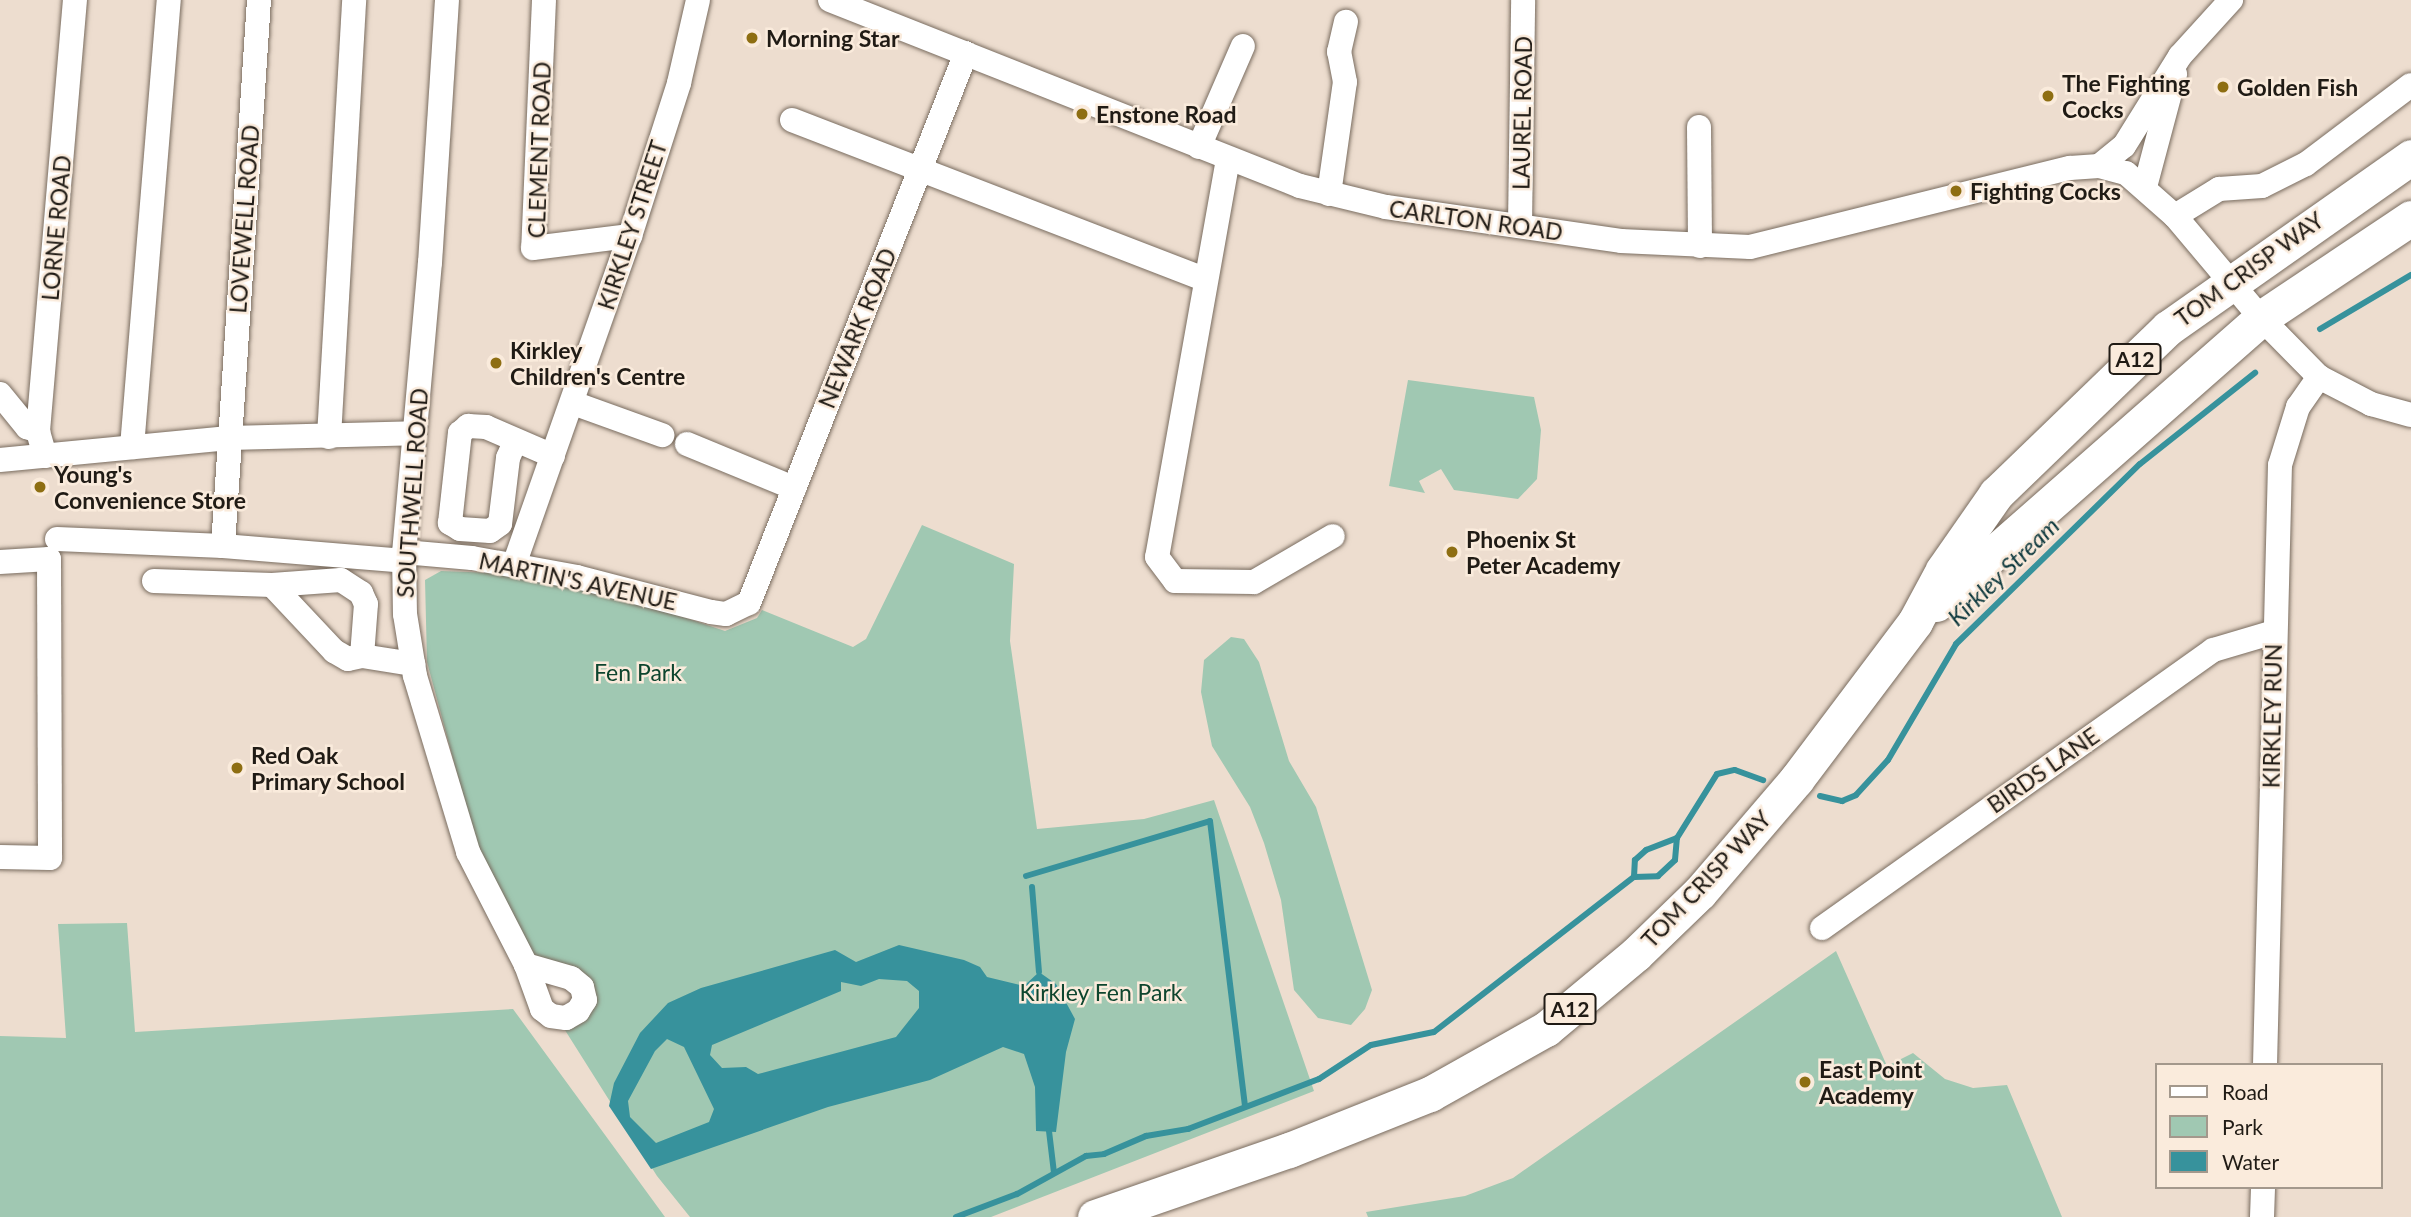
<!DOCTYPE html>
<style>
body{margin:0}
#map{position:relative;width:2411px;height:1217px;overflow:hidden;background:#edddcf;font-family:Lato,sans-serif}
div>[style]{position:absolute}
.green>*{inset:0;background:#a0c8b2}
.water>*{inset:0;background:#37929c}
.stream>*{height:6px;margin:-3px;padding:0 3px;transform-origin:3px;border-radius:3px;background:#37929c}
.roads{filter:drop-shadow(0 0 2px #796c5f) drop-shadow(0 0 2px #796c5f)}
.minor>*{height:24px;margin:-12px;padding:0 12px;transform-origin:12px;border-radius:12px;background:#fff}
.highway>*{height:35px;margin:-17.5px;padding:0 17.5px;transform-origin:17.5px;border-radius:17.5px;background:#fff}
.dots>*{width:19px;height:19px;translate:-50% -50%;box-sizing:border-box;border:4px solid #faebdc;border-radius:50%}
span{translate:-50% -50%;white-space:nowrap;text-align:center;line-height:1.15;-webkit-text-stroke:5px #faebdc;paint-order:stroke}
.shield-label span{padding:2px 5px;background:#faebdc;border:2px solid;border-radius:5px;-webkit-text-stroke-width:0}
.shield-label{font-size:21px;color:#201b15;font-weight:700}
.poi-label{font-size:23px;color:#201b15;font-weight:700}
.left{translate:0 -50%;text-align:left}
.street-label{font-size:23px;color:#201b15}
.park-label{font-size:23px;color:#0d452e}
.water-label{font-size:24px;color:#0d383d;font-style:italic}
.legend{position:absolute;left:2155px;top:1063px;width:228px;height:126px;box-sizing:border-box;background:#faebdc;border:2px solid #a3988c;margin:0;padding:9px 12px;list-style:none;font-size:21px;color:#201b15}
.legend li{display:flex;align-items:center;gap:14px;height:35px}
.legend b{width:35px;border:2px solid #a3988c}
</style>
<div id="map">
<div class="green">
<div style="clip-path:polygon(1408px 380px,1534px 397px,1541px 430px,1537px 479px,1518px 499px,1454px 490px,1441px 469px,1419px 481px,1425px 493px,1389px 486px)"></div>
<div style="clip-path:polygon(922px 525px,1014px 564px,1010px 641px,1037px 829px,1144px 819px,1214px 800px,1314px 1091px,991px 1217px,690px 1217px,657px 1176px,563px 1027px,593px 1003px,536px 961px,476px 844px,427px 662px,425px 580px,441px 571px,495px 573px,611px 593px,725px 631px,757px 618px,762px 610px,853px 647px,866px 639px)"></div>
<div style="clip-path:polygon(1231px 637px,1244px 639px,1259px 662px,1289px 761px,1316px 807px,1372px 990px,1365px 1009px,1351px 1025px,1318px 1018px,1294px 990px,1281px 900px,1264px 843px,1250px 807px,1212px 746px,1201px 692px,1204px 660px)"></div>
<div style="clip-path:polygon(127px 923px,135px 1032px,513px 1009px,665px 1217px,0 1217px,0 1036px,66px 1038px,58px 924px)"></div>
<div style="clip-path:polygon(1836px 951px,1887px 1066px,1913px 1053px,1945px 1079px,1973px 1088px,2007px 1085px,2062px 1217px,1368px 1217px,1366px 1212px,1465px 1196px,1513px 1178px)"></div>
</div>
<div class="water">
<div style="clip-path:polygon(evenodd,899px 945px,964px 960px,980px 967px,987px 977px,1024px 986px,1039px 972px,1056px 984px,1075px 1019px,1066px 1052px,1056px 1132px,1036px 1131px,1035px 1087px,1024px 1054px,1003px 1047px,930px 1080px,828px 1107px,651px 1169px,609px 1106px,614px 1083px,640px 1033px,668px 1003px,701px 988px,835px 950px,856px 962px,899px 945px,879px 979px,907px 981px,919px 991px,919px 1008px,896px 1037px,758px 1074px,746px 1067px,722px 1068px,710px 1055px,712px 1045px,841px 991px,841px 982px,861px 986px,879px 979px,899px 945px,667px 1039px,684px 1047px,714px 1109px,709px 1122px,656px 1143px,630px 1117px,628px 1101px,655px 1051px,667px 1039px)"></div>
</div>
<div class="stream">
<div style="left:2320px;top:329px;width:106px;rotate:-30.7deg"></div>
<div style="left:1820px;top:796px;width:23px;rotate:13deg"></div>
<div style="left:1842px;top:801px;width:15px;rotate:-23deg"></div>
<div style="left:1856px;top:795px;width:47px;rotate:-47.6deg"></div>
<div style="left:1888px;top:760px;width:134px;rotate:-59.6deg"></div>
<div style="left:1956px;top:644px;width:257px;rotate:-44.4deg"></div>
<div style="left:2140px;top:464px;width:147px;rotate:-38.4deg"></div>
<div style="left:1026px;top:876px;width:192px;rotate:-16.6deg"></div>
<div style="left:1210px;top:821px;width:287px;rotate:83deg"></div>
<div style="left:1634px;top:877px;width:24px;rotate:-2deg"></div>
<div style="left:1658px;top:876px;width:23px;rotate:-43deg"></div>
<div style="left:1675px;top:860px;width:22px;rotate:-85deg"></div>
<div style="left:1032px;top:887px;width:85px;rotate:85.3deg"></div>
<div style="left:1049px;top:1131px;width:42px;rotate:83.2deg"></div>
<div style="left:956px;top:1217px;width:65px;rotate:-20.7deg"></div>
<div style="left:1017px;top:1194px;width:79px;rotate:-28.8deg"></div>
<div style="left:1086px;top:1156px;width:18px;rotate:-6deg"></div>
<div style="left:1104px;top:1154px;width:46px;rotate:-23.2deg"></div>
<div style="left:1146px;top:1136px;width:43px;rotate:-9.5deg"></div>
<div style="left:1188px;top:1129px;width:140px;rotate:-20.9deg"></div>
<div style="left:1319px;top:1079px;width:62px;rotate:-33.2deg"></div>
<div style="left:1371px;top:1045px;width:64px;rotate:-11.7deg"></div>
<div style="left:1434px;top:1032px;width:253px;rotate:-37.8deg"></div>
<div style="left:1634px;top:877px;width:17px;rotate:-87deg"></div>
<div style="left:1635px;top:860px;width:15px;rotate:-42deg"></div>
<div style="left:1646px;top:850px;width:33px;rotate:-21deg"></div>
<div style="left:1677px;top:838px;width:75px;rotate:-58deg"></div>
<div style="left:1717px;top:774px;width:18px;rotate:-13deg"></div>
<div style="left:1735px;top:770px;width:30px;rotate:20deg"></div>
</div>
<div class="roads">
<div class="minor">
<div style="left:447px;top:0;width:263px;rotate:93.7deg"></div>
<div style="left:430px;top:262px;width:291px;rotate:95.1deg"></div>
<div style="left:404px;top:552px;width:62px;rotate:89.1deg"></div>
<div style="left:405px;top:614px;width:63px;rotate:80.8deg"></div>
<div style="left:415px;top:676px;width:184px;rotate:73.2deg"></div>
<div style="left:468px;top:852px;width:127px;rotate:62.8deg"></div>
<div style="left:526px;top:965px;width:47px;rotate:70deg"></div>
<div style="left:542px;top:1009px;width:11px;rotate:38deg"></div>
<div style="left:551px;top:1016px;width:15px;rotate:8deg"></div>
<div style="left:566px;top:1018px;width:14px;rotate:-30deg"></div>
<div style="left:578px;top:1011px;width:13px;rotate:-58deg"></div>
<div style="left:585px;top:1000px;width:13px;rotate:-103deg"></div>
<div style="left:582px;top:987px;width:14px;rotate:-141deg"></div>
<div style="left:571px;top:978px;width:47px;rotate:-163.9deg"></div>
<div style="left:544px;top:0;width:248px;rotate:92.5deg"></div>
<div style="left:533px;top:248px;width:98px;rotate:-7.1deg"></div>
<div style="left:830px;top:0;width:505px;rotate:21.59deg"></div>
<div style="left:1300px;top:186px;width:89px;rotate:13.7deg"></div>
<div style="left:1386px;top:207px;width:237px;rotate:8.2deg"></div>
<div style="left:1621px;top:241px;width:129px;rotate:2.7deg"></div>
<div style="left:1750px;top:247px;width:330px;rotate:-13.9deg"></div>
<div style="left:2070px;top:168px;width:29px;rotate:-4deg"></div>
<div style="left:2099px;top:166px;width:28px;rotate:15deg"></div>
<div style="left:2126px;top:173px;width:65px;rotate:41.3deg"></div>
<div style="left:2175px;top:216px;width:133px;rotate:49.9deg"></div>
<div style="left:2261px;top:318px;width:83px;rotate:45.5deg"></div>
<div style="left:2319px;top:377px;width:59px;rotate:27.4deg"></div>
<div style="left:2371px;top:404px;width:41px;rotate:15.4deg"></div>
<div style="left:792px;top:120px;width:443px;rotate:21.1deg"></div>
<div style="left:1699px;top:127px;width:119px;rotate:89.5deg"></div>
<div style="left:1199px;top:147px;width:110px;rotate:-66.5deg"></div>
<div style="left:1228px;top:159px;width:404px;rotate:100.1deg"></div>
<div style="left:1157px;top:557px;width:30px;rotate:53deg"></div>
<div style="left:1175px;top:581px;width:79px;rotate:0.7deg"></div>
<div style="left:1254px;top:582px;width:91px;rotate:-30.2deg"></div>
<div style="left:2099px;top:166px;width:32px;rotate:-39deg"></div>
<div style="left:2124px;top:146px;width:106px;rotate:-58.1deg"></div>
<div style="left:2180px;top:56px;width:76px;rotate:-47.7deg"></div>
<div style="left:2145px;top:187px;width:117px;rotate:-75.1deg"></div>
<div style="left:1329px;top:194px;width:113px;rotate:-81.9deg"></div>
<div style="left:1345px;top:82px;width:31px;rotate:-101deg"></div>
<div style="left:1339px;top:52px;width:31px;rotate:-77deg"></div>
<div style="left:2175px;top:216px;width:52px;rotate:-31.5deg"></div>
<div style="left:2219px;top:189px;width:43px;rotate:-4deg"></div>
<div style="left:2262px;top:186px;width:49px;rotate:-26.6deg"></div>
<div style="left:2306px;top:164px;width:131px;rotate:-37deg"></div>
<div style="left:1520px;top:226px;width:226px;rotate:-89.2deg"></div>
<div style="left:0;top:394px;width:43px;rotate:50.7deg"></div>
<div style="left:27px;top:427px;width:12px;rotate:20deg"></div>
<div style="left:573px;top:403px;width:95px;rotate:19.8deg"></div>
<div style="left:329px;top:437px;width:438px;rotate:-86.7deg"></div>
<div style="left:515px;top:442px;width:17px;rotate:114deg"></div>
<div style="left:508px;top:458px;width:66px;rotate:96.9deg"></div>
<div style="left:500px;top:524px;width:12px;rotate:145deg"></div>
<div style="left:490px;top:531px;width:30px;rotate:-176deg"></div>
<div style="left:460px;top:529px;width:12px;rotate:-149deg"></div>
<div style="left:450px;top:523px;width:91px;rotate:-83.7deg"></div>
<div style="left:460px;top:433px;width:11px;rotate:-41deg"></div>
<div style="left:468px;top:426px;width:18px;rotate:3deg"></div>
<div style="left:486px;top:427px;width:73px;rotate:23.4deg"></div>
<div style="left:687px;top:444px;width:116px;rotate:22.4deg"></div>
<div style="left:132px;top:447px;width:449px;rotate:-85.3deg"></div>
<div style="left:45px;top:456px;width:26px;rotate:-106deg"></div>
<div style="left:38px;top:431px;width:433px;rotate:-85.1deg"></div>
<div style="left:0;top:460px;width:230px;rotate:-5.5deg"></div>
<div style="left:229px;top:438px;width:185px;rotate:-1.5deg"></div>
<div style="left:57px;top:539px;width:166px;rotate:2.4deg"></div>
<div style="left:223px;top:546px;width:182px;rotate:4.7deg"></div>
<div style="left:223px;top:546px;width:547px;rotate:-86.23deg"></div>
<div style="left:404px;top:552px;width:68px;rotate:5deg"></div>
<div style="left:472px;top:558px;width:107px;rotate:10.3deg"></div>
<div style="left:577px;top:577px;width:138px;rotate:14.6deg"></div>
<div style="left:711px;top:612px;width:15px;rotate:8deg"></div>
<div style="left:726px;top:614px;width:25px;rotate:-26deg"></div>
<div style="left:749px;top:603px;width:591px;rotate:-68.47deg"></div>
<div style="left:0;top:562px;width:49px;rotate:-3.5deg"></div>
<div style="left:49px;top:559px;width:299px;rotate:89.8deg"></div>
<div style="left:50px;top:858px;width:50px;rotate:-178.9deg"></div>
<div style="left:514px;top:565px;width:349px;rotate:-70.6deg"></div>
<div style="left:630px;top:236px;width:161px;rotate:-72.2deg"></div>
<div style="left:679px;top:83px;width:85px;rotate:-77.1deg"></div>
<div style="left:154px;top:581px;width:118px;rotate:1.9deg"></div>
<div style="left:272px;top:585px;width:69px;rotate:-4.1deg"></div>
<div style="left:341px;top:580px;width:24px;rotate:33deg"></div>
<div style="left:361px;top:593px;width:12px;rotate:66deg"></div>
<div style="left:366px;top:604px;width:52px;rotate:94.4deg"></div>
<div style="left:362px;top:656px;width:52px;rotate:8.9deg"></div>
<div style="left:272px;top:585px;width:91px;rotate:46.8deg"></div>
<div style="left:334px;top:651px;width:16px;rotate:30deg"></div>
<div style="left:348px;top:659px;width:14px;rotate:-12deg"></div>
<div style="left:1822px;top:928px;width:480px;rotate:-35.4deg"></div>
<div style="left:2213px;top:650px;width:64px;rotate:-16.4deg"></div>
<div style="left:2265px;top:1065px;width:600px;rotate:-88.57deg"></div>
<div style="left:2280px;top:465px;width:61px;rotate:-72.8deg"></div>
<div style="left:2298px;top:407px;width:37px;rotate:-55deg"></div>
<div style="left:2262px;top:1217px;width:30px;rotate:-88deg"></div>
</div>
<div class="highway">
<div style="left:1936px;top:604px;width:433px;rotate:-41.3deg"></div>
<div style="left:2261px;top:318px;width:180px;rotate:-33.7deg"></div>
<div style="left:1095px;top:1217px;width:205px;rotate:-19.1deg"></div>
<div style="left:1289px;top:1150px;width:152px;rotate:-21.7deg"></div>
<div style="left:1430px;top:1094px;width:133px;rotate:-29.3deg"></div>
<div style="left:1546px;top:1029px;width:117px;rotate:-39.8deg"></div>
<div style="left:1636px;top:954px;width:89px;rotate:-44.1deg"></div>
<div style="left:1700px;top:892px;width:148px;rotate:-49.4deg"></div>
<div style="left:1796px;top:780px;width:198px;rotate:-53deg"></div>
<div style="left:1915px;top:622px;width:59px;rotate:-61.7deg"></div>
<div style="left:1943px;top:570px;width:93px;rotate:-55.1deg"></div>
<div style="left:1996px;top:494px;width:239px;rotate:-44deg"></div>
<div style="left:2168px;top:328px;width:297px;rotate:-35.1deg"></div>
</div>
</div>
<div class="dots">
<div style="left:752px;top:38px;background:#8e6e12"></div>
<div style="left:2223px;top:87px;background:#8e6e12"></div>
<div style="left:2048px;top:96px;background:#8e6e12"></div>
<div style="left:1082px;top:114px;background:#8e6e12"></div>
<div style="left:1956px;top:191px;background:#8e6e12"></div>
<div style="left:496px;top:363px;background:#8e6e12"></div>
<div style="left:40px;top:487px;background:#8e6e12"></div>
<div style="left:1452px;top:552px;background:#8e6e12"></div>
<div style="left:237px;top:768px;background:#8e6e12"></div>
<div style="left:1805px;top:1082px;background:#8e6e12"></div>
</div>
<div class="shield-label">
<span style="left:2135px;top:359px">A12</span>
<span style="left:1570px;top:1009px">A12</span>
</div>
<div class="poi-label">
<span class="left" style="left:766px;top:38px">Morning Star</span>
<span class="left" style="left:2062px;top:96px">The Fighting<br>Cocks</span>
<span class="left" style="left:2237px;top:87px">Golden Fish</span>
<span class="left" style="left:1096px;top:114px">Enstone Road</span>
<span class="left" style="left:1970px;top:191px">Fighting Cocks</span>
<span class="left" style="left:510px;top:363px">Kirkley<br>Children's Centre</span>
<span class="left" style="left:54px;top:487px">Young's<br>Convenience Store</span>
<span class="left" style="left:1466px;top:552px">Phoenix St<br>Peter Academy</span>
<span class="left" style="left:251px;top:768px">Red Oak<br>Primary School</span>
<span class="left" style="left:1819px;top:1082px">East Point<br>Academy</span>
</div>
<div class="street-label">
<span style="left:1522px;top:113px;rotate:-89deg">LAUREL ROAD</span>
<span style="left:539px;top:150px;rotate:-88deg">CLEMENT ROAD</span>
<span style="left:244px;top:219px;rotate:-86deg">LOVEWELL ROAD</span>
<span style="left:1476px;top:220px;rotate:8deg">CARLTON ROAD</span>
<span style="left:632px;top:225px;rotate:-72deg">KIRKLEY STREET</span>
<span style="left:56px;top:228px;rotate:-85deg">LORNE ROAD</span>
<span style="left:2249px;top:269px;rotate:-36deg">TOM CRISP WAY</span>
<span style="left:857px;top:328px;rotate:-68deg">NEWARK ROAD</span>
<span style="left:412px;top:493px;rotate:-86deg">SOUTHWELL ROAD</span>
<span style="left:578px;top:581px;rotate:12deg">MARTIN'S AVENUE</span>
<span style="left:2272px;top:716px;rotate:-89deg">KIRKLEY RUN</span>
<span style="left:2043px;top:770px;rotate:-35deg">BIRDS LANE</span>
<span style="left:1706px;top:879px;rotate:-47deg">TOM CRISP WAY</span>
</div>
<div class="park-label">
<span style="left:638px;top:672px">Fen Park</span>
<span style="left:1101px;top:992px">Kirkley Fen Park</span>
</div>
<div class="water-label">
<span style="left:2003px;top:571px;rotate:-44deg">Kirkley Stream</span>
</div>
<ul class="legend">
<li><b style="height:9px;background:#fff"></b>Road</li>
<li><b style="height:19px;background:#a0c8b2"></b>Park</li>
<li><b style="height:19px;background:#37929c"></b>Water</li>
</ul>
</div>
